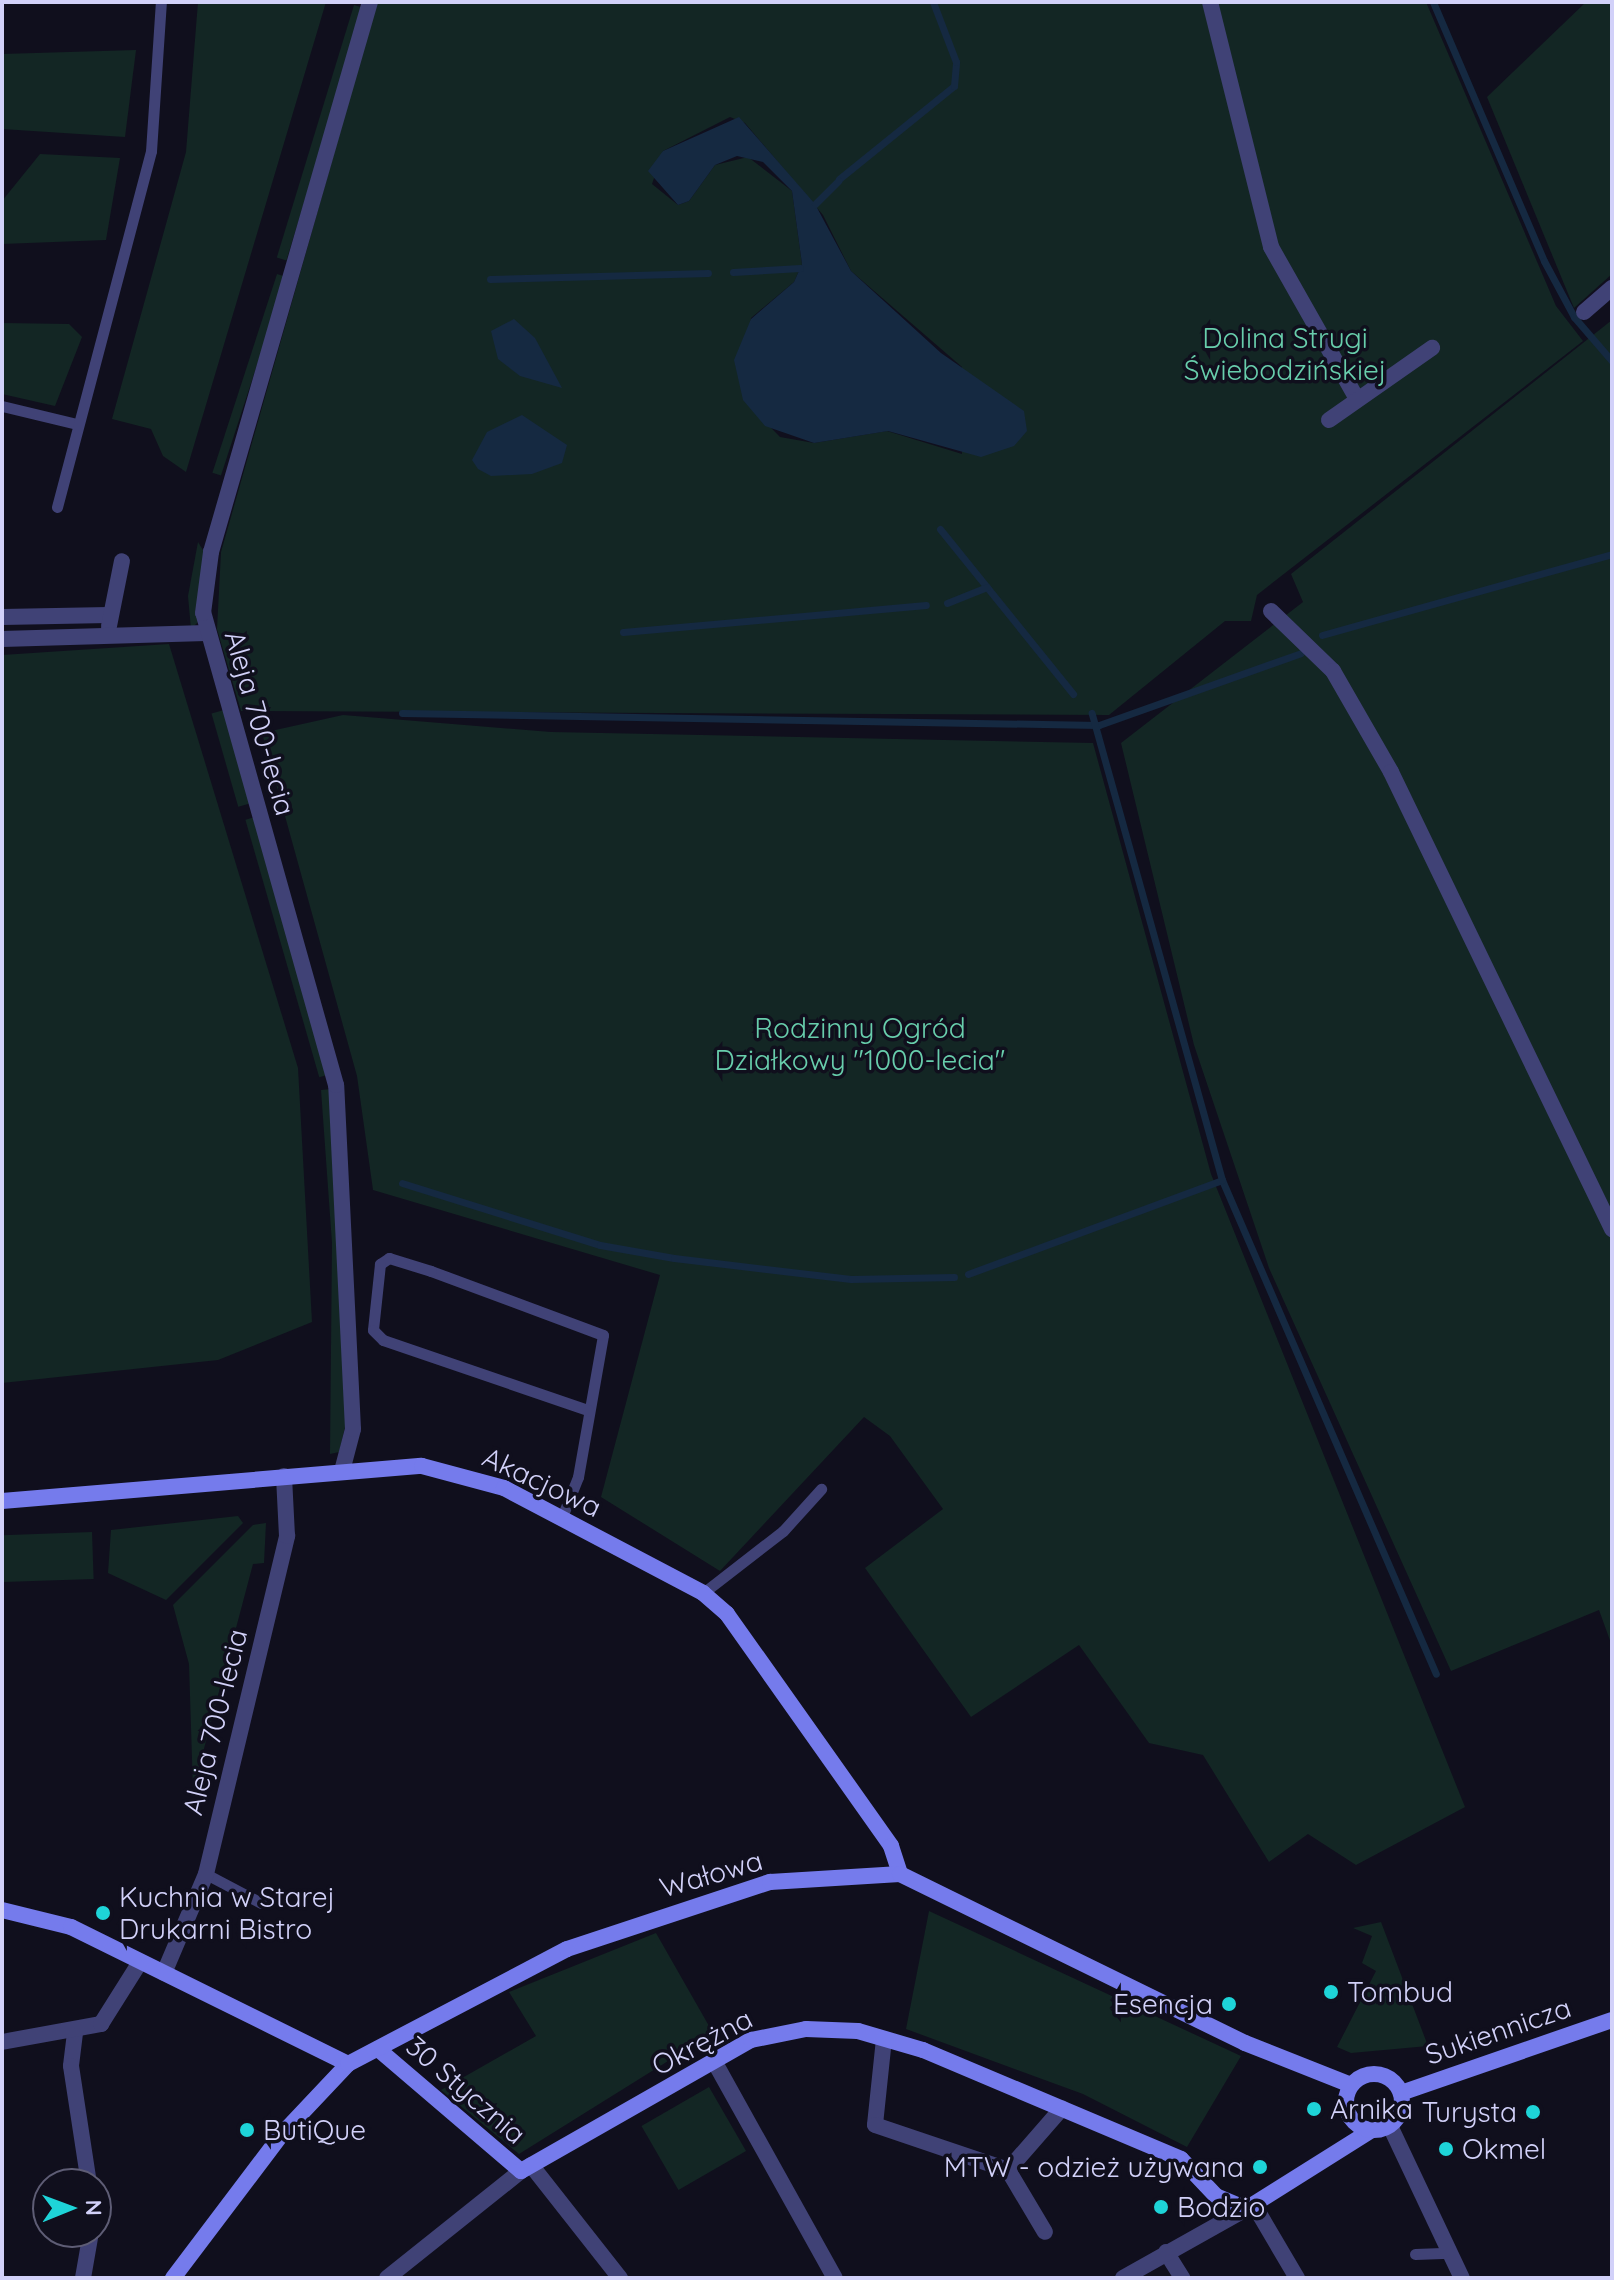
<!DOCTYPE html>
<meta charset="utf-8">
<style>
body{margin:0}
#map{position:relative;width:1614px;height:2280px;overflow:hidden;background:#100f1d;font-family:Quicksand,sans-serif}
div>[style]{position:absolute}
.green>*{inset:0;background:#132624;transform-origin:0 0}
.water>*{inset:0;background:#152941}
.stream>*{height:7px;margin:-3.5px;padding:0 3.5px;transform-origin:3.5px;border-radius:3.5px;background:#152941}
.lane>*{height:11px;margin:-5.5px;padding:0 5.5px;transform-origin:5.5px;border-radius:5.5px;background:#404276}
.street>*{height:16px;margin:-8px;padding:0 8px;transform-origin:8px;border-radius:8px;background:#404276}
.secondary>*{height:16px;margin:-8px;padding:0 8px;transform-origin:8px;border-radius:8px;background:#757bec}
.secondary>.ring{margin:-8px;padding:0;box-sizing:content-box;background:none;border:16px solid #757bec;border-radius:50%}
.dots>*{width:22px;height:22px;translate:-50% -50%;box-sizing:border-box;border:4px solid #100f1d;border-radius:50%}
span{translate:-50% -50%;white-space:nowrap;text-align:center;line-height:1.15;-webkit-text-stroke:7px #100f1d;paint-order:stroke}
.park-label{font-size:28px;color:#68ceac}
.street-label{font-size:28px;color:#d2d1f9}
.poi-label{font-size:28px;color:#d2d1f9}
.left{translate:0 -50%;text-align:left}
.right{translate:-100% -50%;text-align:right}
.frame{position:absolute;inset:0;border:4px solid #d2d1f9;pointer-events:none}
.north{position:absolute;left:32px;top:2168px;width:80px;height:80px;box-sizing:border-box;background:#100f1d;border:2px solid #5e5d75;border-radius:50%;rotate:89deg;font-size:22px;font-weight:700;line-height:32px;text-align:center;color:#d2d1f9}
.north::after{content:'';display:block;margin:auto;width:28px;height:36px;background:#1ed4d8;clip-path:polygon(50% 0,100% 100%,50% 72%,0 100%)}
</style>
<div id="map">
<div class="green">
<div style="clip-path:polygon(198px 2px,326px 2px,186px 472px,163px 456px,151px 429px,112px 419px,186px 152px)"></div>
<div style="clip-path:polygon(evenodd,377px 2px,1426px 2px,1556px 306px,1583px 341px,1257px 595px,1251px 621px,1225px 621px,1109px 715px,241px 711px,217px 629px,221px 552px,377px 2px,730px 117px,745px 123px,823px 215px,851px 271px,962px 367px,962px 454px,887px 431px,814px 443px,780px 437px,743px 399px,751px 318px,794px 282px,802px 264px,792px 191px,748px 157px,715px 165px,689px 201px,678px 205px,652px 184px,663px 151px,730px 117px)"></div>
<div style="clip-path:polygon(1586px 2px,1612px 2px,1612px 274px,1574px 308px,1487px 97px)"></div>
<div style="left:354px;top:5px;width:10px;height:264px;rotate:17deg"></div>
<div style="clip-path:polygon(136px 50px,125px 137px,2px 129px,2px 54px)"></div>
<div style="clip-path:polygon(40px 154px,120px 158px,106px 240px,2px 244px,2px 201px)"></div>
<div style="left:277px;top:274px;width:9px;height:209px;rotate:18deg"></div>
<div style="clip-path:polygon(1612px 320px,1612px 1646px,1599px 1610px,1451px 1671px,1269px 1268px,1194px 1045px,1121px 743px,1303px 602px,1291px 574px)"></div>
<div style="clip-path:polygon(2px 323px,69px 324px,82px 337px,55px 406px,2px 394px)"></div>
<div style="clip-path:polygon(198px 542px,206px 555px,200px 620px,191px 629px,188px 596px)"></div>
<div style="clip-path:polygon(169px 644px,298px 1068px,312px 1322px,218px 1360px,2px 1383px,2px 655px)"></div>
<div style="left:224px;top:710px;width:97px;height:13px;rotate:74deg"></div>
<div style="clip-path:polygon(343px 715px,551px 732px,1093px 743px,1211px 1174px,1465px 1807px,1356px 1865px,1308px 1834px,1269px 1862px,1203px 1755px,1149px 1743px,1079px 1645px,971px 1717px,865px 1568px,943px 1509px,890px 1436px,864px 1417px,720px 1571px,601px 1497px,660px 1275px,373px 1190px,357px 1076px,262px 733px)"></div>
<div style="left:255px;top:817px;width:268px;height:10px;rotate:74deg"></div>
<div style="clip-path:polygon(331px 1089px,346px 1423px,339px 1452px,330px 1454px,332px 1243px,321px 1090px)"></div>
<div style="clip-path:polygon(238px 1516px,243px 1523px,166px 1600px,108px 1573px,111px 1530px)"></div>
<div style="clip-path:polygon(266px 1523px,264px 1563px,253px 1564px,193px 1790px,189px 1664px,173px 1605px,253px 1525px)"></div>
<div style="left:92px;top:1532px;width:47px;height:90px;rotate:88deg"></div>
<div style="clip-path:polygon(929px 1911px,1241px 2056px,1187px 2147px,1083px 2094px,906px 2029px)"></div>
<div style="clip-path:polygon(1381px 1922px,1428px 2046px,1351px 2053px,1337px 2047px,1376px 1971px,1362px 1963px,1372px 1936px,1353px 1928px)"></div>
<div style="clip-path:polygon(656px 1933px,713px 2033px,519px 2154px,441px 2090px,536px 2036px,509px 1992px)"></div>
<div style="left:709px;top:2087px;width:74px;height:78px;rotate:60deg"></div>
</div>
<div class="water">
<div style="clip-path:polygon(739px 117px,815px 204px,851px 271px,941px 353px,1024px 411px,1027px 431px,1014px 446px,981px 457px,888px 431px,814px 443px,765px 426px,743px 400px,734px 360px,751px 319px,794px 282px,802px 264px,792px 191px,763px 162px,737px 156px,715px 165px,689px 201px,678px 205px,648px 171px,663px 151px)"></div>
<div style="clip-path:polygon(514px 319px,535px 338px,562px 388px,520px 376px,498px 359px,491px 331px)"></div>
<div style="clip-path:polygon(522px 415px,567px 445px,562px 463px,532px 474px,491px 476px,478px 469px,472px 460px,487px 432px)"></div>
</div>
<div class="stream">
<div style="left:1433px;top:2px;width:282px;rotate:66.8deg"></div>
<div style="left:1544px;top:261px;width:64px;rotate:61.8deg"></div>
<div style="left:1574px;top:317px;width:58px;rotate:49.2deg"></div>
<div style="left:839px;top:179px;width:148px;rotate:-39deg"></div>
<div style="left:954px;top:86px;width:24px;rotate:-85deg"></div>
<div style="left:956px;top:62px;width:64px;rotate:-111deg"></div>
<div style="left:815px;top:204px;width:33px;rotate:-45deg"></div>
<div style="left:733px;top:272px;width:67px;rotate:-3.4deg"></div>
<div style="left:490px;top:279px;width:218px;rotate:-1.6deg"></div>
<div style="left:940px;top:529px;width:212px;rotate:51.1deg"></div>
<div style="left:947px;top:603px;width:43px;rotate:-21.8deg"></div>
<div style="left:623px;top:632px;width:304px;rotate:-5.1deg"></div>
<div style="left:1322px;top:635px;width:301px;rotate:-15.6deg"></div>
<div style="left:402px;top:713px;width:697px;rotate:0.99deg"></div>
<div style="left:1099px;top:725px;width:214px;rotate:-19.6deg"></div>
<div style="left:1222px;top:1180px;width:538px;rotate:66.58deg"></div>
<div style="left:402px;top:1183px;width:207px;rotate:17.4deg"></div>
<div style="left:600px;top:1245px;width:75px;rotate:10deg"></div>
<div style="left:674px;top:1258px;width:178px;rotate:6.8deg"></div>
<div style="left:851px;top:1279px;width:103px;rotate:-1.1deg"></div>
<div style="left:968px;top:1274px;width:271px;rotate:-20.3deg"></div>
<div style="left:1222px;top:1180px;width:485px;rotate:-105.6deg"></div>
</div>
<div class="lane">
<div style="left:2px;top:406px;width:77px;rotate:13.5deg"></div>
<div style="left:57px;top:507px;width:368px;rotate:-75.2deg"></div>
<div style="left:151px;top:151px;width:149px;rotate:-86.2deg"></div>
<div style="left:562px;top:1517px;width:43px;rotate:-68.2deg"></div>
<div style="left:578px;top:1477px;width:144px;rotate:-80deg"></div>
<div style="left:603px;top:1335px;width:184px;rotate:-159.6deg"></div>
<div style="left:431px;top:1271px;width:44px;rotate:-162.8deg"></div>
<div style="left:389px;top:1258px;width:11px;rotate:146deg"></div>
<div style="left:380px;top:1264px;width:66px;rotate:96.1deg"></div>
<div style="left:373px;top:1330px;width:14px;rotate:45deg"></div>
<div style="left:383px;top:1340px;width:217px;rotate:18.9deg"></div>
<div style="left:703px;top:1593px;width:101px;rotate:-37.8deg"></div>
<div style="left:783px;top:1531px;width:57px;rotate:-47.9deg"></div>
<div style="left:206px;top:1874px;width:62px;rotate:27.8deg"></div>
<div style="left:1415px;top:2254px;width:34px;rotate:-2deg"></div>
</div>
<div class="street">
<div style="left:1210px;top:2px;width:252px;rotate:76deg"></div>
<div style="left:1271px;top:247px;width:175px;rotate:60.5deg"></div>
<div style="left:1584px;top:312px;width:37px;rotate:-41deg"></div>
<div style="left:1329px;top:420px;width:126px;rotate:-35deg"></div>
<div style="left:1271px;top:611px;width:86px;rotate:44.1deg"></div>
<div style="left:1333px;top:671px;width:116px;rotate:60.1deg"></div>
<div style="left:1391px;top:772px;width:508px;rotate:64.19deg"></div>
<div style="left:2px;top:617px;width:107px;rotate:-1.1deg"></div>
<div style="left:109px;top:626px;width:66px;rotate:-78.7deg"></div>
<div style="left:2px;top:639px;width:204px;rotate:-1.7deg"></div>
<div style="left:342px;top:1471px;width:43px;rotate:-75.3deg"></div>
<div style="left:353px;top:1429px;width:344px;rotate:-92.8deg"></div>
<div style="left:336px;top:1085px;width:490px;rotate:-105.7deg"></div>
<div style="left:203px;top:613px;width:62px;rotate:-82.5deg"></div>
<div style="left:211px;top:552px;width:573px;rotate:-73.88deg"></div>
<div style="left:164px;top:1973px;width:108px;rotate:-67deg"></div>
<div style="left:206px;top:1874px;width:348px;rotate:-76.5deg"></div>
<div style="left:287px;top:1536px;width:60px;rotate:-92.9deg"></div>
<div style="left:75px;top:2033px;width:33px;rotate:97deg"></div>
<div style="left:71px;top:2066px;width:119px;rotate:81.3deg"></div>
<div style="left:884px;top:2039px;width:86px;rotate:96deg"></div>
<div style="left:875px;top:2125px;width:140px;rotate:18.7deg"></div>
<div style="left:1008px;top:2170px;width:82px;rotate:-48.9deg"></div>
<div style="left:2px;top:2042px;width:101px;rotate:-10.3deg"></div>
<div style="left:101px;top:2024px;width:73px;rotate:-57.8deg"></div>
<div style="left:714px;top:2061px;width:248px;rotate:60.9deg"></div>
<div style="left:1390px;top:2126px;width:168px;rotate:64.7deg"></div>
<div style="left:531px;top:2165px;width:144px;rotate:51.8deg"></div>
<div style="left:1008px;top:2170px;width:72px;rotate:59.2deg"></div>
<div style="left:1254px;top:2205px;width:85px;rotate:59.5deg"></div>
<div style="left:1166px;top:2252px;width:31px;rotate:58deg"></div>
<div style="left:83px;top:2278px;width:47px;rotate:-80.1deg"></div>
<div style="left:387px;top:2278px;width:171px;rotate:-38.6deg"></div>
<div style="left:1123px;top:2278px;width:141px;rotate:-29.3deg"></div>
</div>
<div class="secondary">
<div style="left:2px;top:1501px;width:421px;rotate:-4.8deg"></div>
<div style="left:422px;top:1466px;width:85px;rotate:15deg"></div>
<div style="left:504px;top:1488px;width:225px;rotate:27.8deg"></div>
<div style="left:703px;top:1593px;width:32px;rotate:41deg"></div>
<div style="left:727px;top:1614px;width:284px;rotate:54.7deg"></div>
<div style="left:891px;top:1846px;width:29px;rotate:72deg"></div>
<div style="left:2px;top:1910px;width:71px;rotate:13.8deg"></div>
<div style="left:71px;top:1927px;width:309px;rotate:26.3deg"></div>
<div style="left:378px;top:2049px;width:188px;rotate:40.5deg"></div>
<div style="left:521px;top:2171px;width:265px;rotate:-29.7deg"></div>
<div style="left:751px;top:2040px;width:56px;rotate:-11.3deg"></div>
<div style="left:806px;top:2029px;width:52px;rotate:2.2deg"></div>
<div style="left:858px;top:2031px;width:68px;rotate:16.3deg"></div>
<div style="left:923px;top:2050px;width:280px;rotate:22.9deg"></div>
<div style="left:1181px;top:2159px;width:51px;rotate:46.6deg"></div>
<div style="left:1216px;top:2196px;width:33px;rotate:23deg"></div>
<div style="left:1246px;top:2209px;width:149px;rotate:-32.1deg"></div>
<div class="ring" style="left:1346px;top:2074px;width:40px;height:40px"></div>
<div style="left:1401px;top:2093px;width:223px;rotate:-19.1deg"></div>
<div style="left:173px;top:2278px;width:179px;rotate:-52.9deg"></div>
<div style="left:281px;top:2135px;width:98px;rotate:-46.7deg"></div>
<div style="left:348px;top:2064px;width:247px;rotate:-27.7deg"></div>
<div style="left:567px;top:1949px;width:214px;rotate:-18.3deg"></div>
<div style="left:770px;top:1882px;width:130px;rotate:-3.5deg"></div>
<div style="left:900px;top:1874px;width:384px;rotate:26.1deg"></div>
<div style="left:1245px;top:2043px;width:114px;rotate:21.6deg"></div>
</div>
<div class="dots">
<div style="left:103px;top:1913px;background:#1ed4d8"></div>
<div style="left:1331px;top:1992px;background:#1ed4d8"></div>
<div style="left:1229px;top:2004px;background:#1ed4d8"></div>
<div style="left:1314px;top:2109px;background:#1ed4d8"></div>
<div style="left:1533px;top:2112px;background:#1ed4d8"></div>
<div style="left:247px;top:2130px;background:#1ed4d8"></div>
<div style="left:1446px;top:2149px;background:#1ed4d8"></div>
<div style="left:1260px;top:2167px;background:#1ed4d8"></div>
<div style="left:1161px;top:2207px;background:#1ed4d8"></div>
</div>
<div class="park-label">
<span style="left:1285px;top:354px">Dolina Strugi<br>Świebodzińskiej</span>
<span style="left:860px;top:1044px">Rodzinny Ogród<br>Działkowy "1000-lecia"</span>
</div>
<div class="street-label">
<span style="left:260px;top:723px;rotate:74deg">Aleja 700-lecia</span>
<span style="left:542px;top:1482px;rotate:25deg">Akacjowa</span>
<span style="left:215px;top:1722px;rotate:-76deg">Aleja 700-lecia</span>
<span style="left:711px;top:1874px;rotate:-16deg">Wałowa</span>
<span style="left:1498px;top:2031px;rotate:-19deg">Sukiennicza</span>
<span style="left:702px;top:2042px;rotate:-28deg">Okrężna</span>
<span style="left:466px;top:2090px;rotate:41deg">30 Stycznia</span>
</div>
<div class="poi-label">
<span class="left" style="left:119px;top:1913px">Kuchnia w Starej<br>Drukarni Bistro</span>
<span class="left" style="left:1347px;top:1992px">Tombud</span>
<span class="right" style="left:1213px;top:2004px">Esencja</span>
<span class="left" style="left:1330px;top:2109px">Arnika</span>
<span class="right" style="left:1517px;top:2112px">Turysta</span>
<span class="left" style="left:263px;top:2130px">ButiQue</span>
<span class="left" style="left:1462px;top:2149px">Okmel</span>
<span class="right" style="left:1244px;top:2167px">MTW - odzież używana</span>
<span class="left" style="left:1177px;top:2207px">Bodzio</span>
</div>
<div class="frame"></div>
<div class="north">N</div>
</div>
